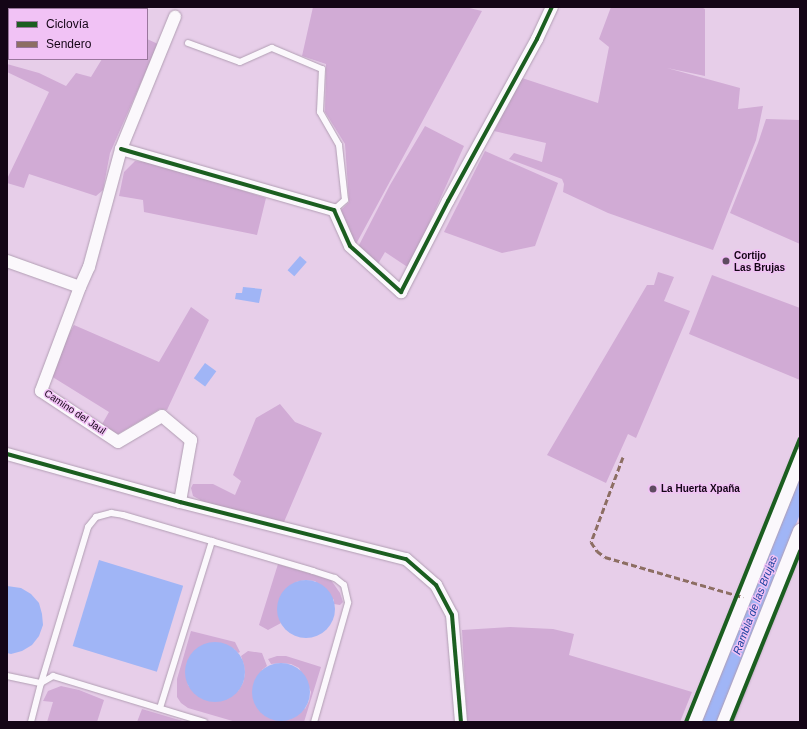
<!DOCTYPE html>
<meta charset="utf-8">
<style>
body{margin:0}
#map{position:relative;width:807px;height:729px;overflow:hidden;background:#e7cee9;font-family:Helvetica,sans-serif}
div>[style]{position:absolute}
.green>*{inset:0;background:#d1abd5}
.water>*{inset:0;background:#a0b5f6;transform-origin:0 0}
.round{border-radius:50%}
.roads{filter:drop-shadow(0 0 1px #b19eb3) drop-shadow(0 0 1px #b19eb3)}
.service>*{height:6px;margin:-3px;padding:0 3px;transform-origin:3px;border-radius:3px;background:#fbf8fc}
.minor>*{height:12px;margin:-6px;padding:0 6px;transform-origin:6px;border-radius:6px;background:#fbf8fc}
.tertiary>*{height:15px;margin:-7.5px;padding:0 7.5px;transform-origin:7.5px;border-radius:7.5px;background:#fbf8fc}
.quiet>*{height:3px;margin-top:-1.5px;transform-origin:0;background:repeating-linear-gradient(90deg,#8d6e63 0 6px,transparent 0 9px)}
.cycleway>*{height:4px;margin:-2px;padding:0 2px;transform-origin:2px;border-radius:2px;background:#1b5e20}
.dots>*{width:11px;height:11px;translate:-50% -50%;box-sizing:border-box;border:2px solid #f1c2f5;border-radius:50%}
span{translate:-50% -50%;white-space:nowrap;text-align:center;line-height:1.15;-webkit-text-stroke:3px #f1c2f5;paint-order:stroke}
.poi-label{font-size:10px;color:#140516;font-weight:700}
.left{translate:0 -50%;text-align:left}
.street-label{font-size:10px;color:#140516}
.water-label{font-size:11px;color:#1c43a0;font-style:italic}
.frame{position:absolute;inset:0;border:8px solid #140516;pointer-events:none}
.legend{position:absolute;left:8px;top:8px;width:140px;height:52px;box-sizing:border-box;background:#f1c2f5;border:1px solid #99769c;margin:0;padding:5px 7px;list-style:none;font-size:12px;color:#140516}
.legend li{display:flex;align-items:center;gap:8px;height:20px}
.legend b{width:20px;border:1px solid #99769c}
</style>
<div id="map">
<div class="green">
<div style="clip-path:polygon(313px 7px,465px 7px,482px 11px,355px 246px,341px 210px,349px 202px,345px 144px,325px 112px,326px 64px,302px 56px)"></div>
<div style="clip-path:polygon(611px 7px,701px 7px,705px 9px,705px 76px,667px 68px,740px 88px,738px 109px,763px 106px,756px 140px,713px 250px,608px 213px,563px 192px,564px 184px,562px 179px,509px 159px,514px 153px,542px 162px,546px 143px,494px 131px,522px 78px,598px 103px,609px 47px,599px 39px)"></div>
<div style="clip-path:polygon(147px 39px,158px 44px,110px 153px,103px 190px,96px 196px,29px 174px,24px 188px,7px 183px,7px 179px,49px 92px,7px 72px,7px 64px,39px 73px,66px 86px,76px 73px,91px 77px,102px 59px,147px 59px)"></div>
<div style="clip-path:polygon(766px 119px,800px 120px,800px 244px,730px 213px,758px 143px)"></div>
<div style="clip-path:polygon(425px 126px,464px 146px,409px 268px,385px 252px,378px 264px,357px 249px,390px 185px)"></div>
<div style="clip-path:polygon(485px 151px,558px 183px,535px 246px,502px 253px,444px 232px)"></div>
<div style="clip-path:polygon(135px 161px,156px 163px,266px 198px,257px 235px,144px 212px,143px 200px,119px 196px,124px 172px)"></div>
<div style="clip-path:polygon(658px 272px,674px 277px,664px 301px,690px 311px,636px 438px,628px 434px,606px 483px,547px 455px,647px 285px,654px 285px)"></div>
<div style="clip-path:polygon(712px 275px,800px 308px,800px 380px,689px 334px)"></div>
<div style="clip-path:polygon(191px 307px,209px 320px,167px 410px,160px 409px,118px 434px,101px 426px,109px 412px,51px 376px,65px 341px,74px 325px,159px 362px)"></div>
<div style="clip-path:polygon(280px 404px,295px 422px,322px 433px,284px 522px,204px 502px,193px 496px,191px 488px,193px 484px,213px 484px,235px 495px,241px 481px,233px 475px,256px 418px)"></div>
<div style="clip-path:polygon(278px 564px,331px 580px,340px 593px,343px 602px,340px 605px,334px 604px,334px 600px,315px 581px,305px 580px,296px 582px,278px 604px,278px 614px,281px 623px,268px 630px,259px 625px)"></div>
<div style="clip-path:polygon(510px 627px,553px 629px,574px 634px,569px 655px,692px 692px,680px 722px,467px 722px,462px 630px)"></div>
<div style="clip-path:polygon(191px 631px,235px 642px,240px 652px,238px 653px,234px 649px,207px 644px,198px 648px,191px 656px,186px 665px,186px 675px,188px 685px,195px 693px,238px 691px,243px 683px,245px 674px,244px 665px,241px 656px,248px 651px,262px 653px,267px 666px,262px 670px,305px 709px,309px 701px,311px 692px,299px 668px,291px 664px,281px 663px,271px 664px,268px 659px,277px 656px,286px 656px,321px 667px,304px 722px,236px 722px,188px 708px,181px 703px,177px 697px,177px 679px)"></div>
<div style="clip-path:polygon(61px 686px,79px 690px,104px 700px,97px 722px,47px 722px,53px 702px,43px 701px,48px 691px)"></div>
<div style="clip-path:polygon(142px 709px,186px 722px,137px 722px)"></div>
</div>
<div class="water">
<div style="left:300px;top:256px;width:9px;height:19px;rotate:41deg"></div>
<div style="clip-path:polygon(243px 287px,262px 289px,259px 303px,235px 299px,236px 293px,242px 293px)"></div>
<div style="left:205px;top:363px;width:14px;height:19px;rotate:36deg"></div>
<div style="clip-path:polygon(800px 467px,800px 514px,718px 722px,699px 722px)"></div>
<div style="left:99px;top:560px;width:88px;height:90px;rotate:17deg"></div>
<div class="round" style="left:277px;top:580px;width:58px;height:58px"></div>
<div style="clip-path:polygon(7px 586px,21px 588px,31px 594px,39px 603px,42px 614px,43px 625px,39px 636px,32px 645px,22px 651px,11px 654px,7px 653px)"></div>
<div class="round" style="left:185px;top:642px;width:60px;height:60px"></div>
<div class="round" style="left:252px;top:663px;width:58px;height:58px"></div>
</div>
<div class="roads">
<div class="service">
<div style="left:188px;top:43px;width:55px;rotate:20.1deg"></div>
<div style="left:240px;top:62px;width:35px;rotate:-24deg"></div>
<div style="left:272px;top:48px;width:54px;rotate:22.8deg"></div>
<div style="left:322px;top:69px;width:43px;rotate:92.7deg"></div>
<div style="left:320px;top:112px;width:38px;rotate:60deg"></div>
<div style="left:339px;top:145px;width:55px;rotate:83.8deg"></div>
<div style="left:345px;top:200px;width:15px;rotate:138deg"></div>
<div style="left:7px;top:676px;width:35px;rotate:12deg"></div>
<div style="left:41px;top:683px;width:163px;rotate:-73.2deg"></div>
<div style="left:88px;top:527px;width:13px;rotate:-51deg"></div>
<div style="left:96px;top:517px;width:16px;rotate:-15deg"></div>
<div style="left:111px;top:513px;width:12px;rotate:9deg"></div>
<div style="left:123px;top:515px;width:198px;rotate:16.4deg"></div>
<div style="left:313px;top:571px;width:23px;rotate:18deg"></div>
<div style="left:335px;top:578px;width:11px;rotate:38deg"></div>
<div style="left:344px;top:585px;width:18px;rotate:77deg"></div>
<div style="left:348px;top:603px;width:124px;rotate:105.9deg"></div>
<div style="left:160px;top:708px;width:175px;rotate:-72.7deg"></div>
<div style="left:31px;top:722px;width:40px;rotate:-75.6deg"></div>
<div style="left:41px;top:683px;width:14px;rotate:-30deg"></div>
<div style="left:53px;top:676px;width:158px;rotate:16.9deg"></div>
</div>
<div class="minor">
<div style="left:16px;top:9px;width:2px;rotate:-63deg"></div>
<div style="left:7px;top:45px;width:5px;rotate:-68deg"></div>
<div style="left:121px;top:149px;width:222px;rotate:16deg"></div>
<div style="left:334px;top:210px;width:39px;rotate:66deg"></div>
<div style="left:350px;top:246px;width:69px;rotate:42deg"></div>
<div style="left:401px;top:292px;width:102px;rotate:-62.7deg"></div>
<div style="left:448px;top:201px;width:185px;rotate:-61.2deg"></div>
<div style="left:537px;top:39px;width:35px;rotate:-65deg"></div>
<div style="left:7px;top:261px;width:77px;rotate:19.6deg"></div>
<div style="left:80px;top:287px;width:111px;rotate:110.6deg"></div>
<div style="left:41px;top:391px;width:92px;rotate:33.5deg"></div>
<div style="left:118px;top:442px;width:51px;rotate:-30.6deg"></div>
<div style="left:162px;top:416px;width:38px;rotate:40deg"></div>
<div style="left:191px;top:440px;width:63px;rotate:100.1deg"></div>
<div style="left:80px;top:287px;width:22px;rotate:-66deg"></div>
<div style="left:89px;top:267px;width:122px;rotate:-74.8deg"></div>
<div style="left:121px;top:149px;width:143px;rotate:-67.8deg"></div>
<div style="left:7px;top:454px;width:180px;rotate:15.5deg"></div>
<div style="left:180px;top:502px;width:233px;rotate:14.2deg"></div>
<div style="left:406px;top:559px;width:40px;rotate:41deg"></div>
<div style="left:436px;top:585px;width:34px;rotate:62deg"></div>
<div style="left:452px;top:615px;width:107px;rotate:85.2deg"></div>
</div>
<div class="tertiary">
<div style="left:693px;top:722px;width:287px;rotate:-68.1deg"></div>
<div style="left:724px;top:722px;width:206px;rotate:-68.3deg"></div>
</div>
</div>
<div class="quiet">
<div style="left:623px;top:457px;width:91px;rotate:110.6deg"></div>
<div style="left:591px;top:542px;width:11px;rotate:56deg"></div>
<div style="left:597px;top:551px;width:10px;rotate:37deg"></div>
<div style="left:605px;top:557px;width:144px;rotate:16.2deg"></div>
</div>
<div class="cycleway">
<div style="left:121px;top:149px;width:222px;rotate:16deg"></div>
<div style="left:334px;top:210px;width:39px;rotate:66deg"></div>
<div style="left:350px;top:246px;width:69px;rotate:42deg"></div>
<div style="left:401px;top:292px;width:102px;rotate:-62.7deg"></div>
<div style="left:448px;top:201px;width:185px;rotate:-61.2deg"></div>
<div style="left:537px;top:39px;width:35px;rotate:-65deg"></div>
<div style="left:7px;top:454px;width:180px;rotate:15.5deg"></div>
<div style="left:180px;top:502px;width:233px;rotate:14.2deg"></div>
<div style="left:406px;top:559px;width:40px;rotate:41deg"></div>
<div style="left:436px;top:585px;width:34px;rotate:62deg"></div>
<div style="left:452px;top:615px;width:107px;rotate:85.2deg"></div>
<div style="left:686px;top:722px;width:305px;rotate:-68.1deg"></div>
<div style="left:731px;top:722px;width:184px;rotate:-68deg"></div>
</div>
<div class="dots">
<div style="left:726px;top:261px;background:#5e4b60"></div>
<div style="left:653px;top:489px;background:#5e4b60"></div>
</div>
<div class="poi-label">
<span class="left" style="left:734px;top:261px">Cortijo<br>Las Brujas</span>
<span class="left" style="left:661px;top:489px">La Huerta Xpaña</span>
</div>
<div class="street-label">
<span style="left:75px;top:412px;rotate:34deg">Camino del Jaul</span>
</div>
<div class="water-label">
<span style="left:755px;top:605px;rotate:-69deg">Rambla de las Brujas</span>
</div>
<div class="frame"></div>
<ul class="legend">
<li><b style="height:5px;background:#1b5e20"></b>Ciclovía</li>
<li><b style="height:5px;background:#8d6e63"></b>Sendero</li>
</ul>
</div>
